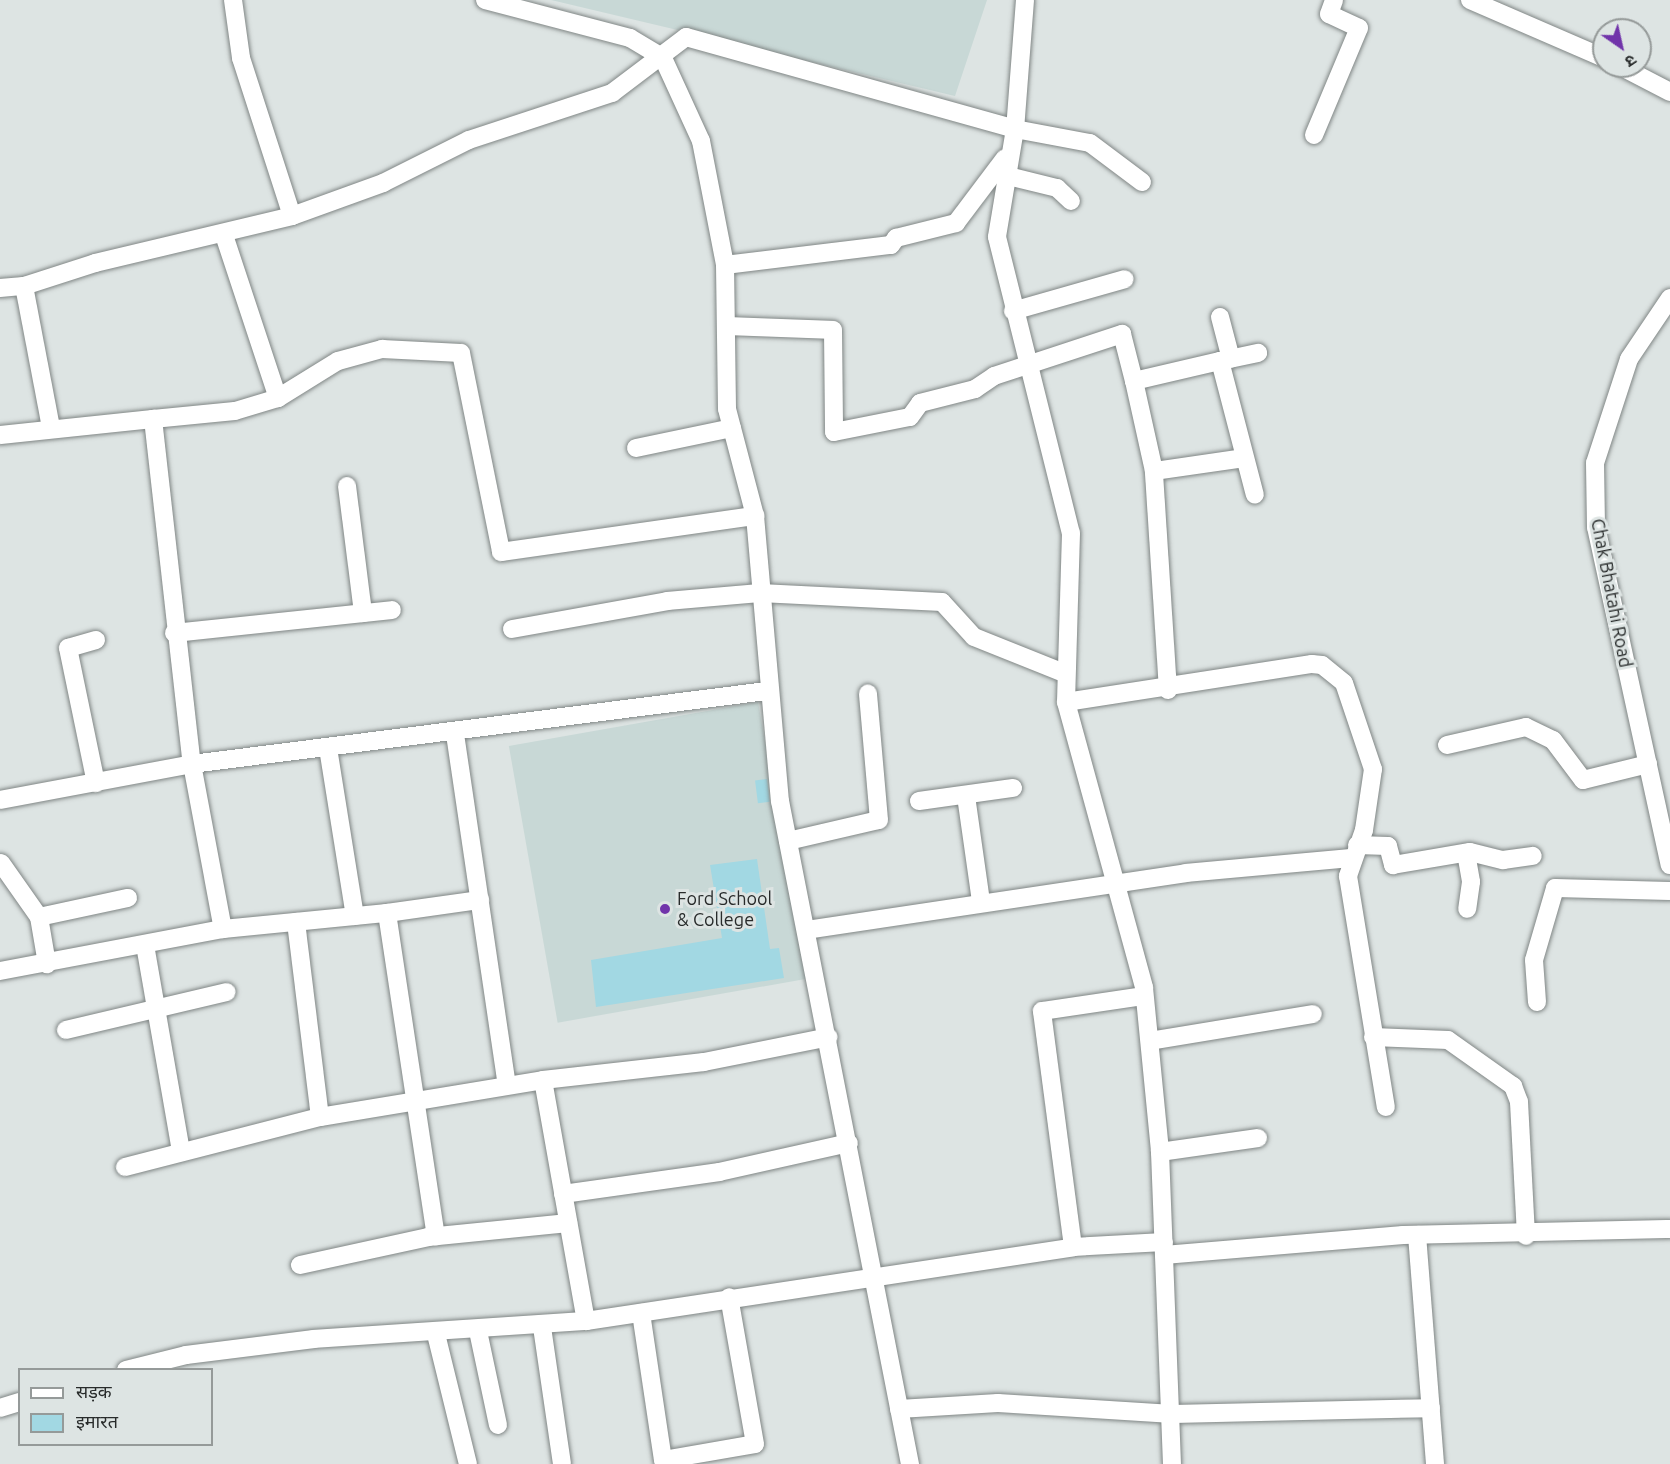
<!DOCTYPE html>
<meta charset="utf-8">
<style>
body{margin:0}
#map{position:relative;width:1670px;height:1464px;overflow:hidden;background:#dde4e3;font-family:Ubuntu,"Noto Sans Devanagari",sans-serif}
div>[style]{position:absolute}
.built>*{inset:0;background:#c8d8d6;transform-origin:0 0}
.building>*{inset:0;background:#a2d8e3;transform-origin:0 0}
.roads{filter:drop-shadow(0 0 2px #808685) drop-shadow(0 0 2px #808685)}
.minor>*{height:18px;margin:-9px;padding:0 9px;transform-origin:9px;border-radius:9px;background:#fff}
.dots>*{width:16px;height:16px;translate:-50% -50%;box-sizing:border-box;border:3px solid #dde4e3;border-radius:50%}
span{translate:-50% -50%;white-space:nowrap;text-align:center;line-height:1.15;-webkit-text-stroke:6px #dde4e3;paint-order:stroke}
.street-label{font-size:18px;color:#282b2b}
.poi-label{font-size:18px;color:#282b2b}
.left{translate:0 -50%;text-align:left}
.legend{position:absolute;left:18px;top:1368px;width:195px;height:78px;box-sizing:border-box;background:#dde4e3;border:2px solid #959a99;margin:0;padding:8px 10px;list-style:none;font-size:18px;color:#282b2b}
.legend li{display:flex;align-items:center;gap:12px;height:30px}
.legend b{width:30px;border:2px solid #959a99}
.north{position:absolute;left:1592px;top:18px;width:60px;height:60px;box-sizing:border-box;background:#dde4e3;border:2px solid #959a99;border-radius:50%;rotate:146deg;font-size:16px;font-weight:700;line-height:24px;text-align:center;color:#282b2b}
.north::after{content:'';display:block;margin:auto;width:21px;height:27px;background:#7134aa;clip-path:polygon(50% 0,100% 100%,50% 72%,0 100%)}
</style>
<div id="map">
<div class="built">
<div style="clip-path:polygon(551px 0,987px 0,955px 96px)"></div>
<div style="left:758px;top:702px;width:281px;height:253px;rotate:80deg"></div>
</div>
<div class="building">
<div style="left:767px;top:779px;width:23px;height:12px;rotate:83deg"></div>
<div style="clip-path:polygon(757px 859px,770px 949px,779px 948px,784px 978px,596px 1007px,591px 960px,722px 938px,710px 865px)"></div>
</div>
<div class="roads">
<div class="minor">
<div style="left:233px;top:0;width:59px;rotate:82.1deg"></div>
<div style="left:241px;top:58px;width:166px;rotate:72.1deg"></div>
<div style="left:485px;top:0;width:150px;rotate:14.7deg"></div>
<div style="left:630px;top:38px;width:39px;rotate:31deg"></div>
<div style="left:663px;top:58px;width:91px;rotate:65.4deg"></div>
<div style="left:701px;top:141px;width:126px;rotate:79deg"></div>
<div style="left:725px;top:265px;width:144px;rotate:89.2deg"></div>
<div style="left:727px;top:409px;width:111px;rotate:75.3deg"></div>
<div style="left:755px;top:516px;width:286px;rotate:85deg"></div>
<div style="left:780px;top:801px;width:676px;rotate:78.91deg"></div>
<div style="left:1025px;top:0;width:129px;rotate:94.4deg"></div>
<div style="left:1015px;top:129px;width:109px;rotate:99.5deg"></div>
<div style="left:997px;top:237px;width:305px;rotate:76deg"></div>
<div style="left:1071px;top:533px;width:169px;rotate:91.7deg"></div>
<div style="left:1066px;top:702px;width:296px;rotate:74.7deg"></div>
<div style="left:1144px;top:988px;width:165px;rotate:84.4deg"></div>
<div style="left:1160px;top:1152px;width:312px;rotate:87.8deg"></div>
<div style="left:1470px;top:0;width:146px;rotate:23.4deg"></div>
<div style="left:1620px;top:66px;width:56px;rotate:27.5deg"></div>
<div style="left:1314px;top:135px;width:116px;rotate:-67.2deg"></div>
<div style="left:1359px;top:28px;width:33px;rotate:-155deg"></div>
<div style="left:1329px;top:14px;width:15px;rotate:-70deg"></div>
<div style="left:1004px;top:175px;width:55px;rotate:13.8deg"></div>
<div style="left:1057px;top:188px;width:19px;rotate:43deg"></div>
<div style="left:224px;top:235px;width:172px;rotate:71.7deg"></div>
<div style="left:725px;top:265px;width:167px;rotate:-6.9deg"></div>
<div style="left:891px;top:245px;width:9px;rotate:-54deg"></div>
<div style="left:896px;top:238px;width:62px;rotate:-14deg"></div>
<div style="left:956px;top:223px;width:81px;rotate:-53deg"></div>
<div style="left:24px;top:286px;width:75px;rotate:-17.9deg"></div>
<div style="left:95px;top:263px;width:203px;rotate:-13.4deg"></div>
<div style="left:292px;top:216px;width:97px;rotate:-19.9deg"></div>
<div style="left:383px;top:183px;width:96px;rotate:-26.6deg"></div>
<div style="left:469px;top:140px;width:151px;rotate:-18.2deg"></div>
<div style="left:612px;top:93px;width:93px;rotate:-37.1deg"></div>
<div style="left:686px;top:37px;width:342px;rotate:15.6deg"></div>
<div style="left:1015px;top:129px;width:76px;rotate:10.6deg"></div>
<div style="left:1090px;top:143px;width:65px;rotate:36.9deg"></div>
<div style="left:0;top:288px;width:24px;rotate:-5deg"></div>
<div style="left:24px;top:286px;width:145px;rotate:79.2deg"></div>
<div style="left:1670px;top:298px;width:73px;rotate:123.9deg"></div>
<div style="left:1629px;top:359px;width:109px;rotate:108.1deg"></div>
<div style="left:1595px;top:463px;width:64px;rotate:89.1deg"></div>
<div style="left:1596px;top:527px;width:346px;rotate:77.7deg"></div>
<div style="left:1013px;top:311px;width:116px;rotate:-15.9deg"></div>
<div style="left:1220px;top:317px;width:43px;rotate:75.3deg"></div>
<div style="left:729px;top:326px;width:104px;rotate:2.2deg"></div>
<div style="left:833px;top:330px;width:102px;rotate:89.4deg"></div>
<div style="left:834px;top:432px;width:77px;rotate:-11.2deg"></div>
<div style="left:910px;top:417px;width:17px;rotate:-54deg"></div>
<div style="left:920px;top:403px;width:57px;rotate:-14.3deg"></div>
<div style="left:975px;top:389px;width:23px;rotate:-34deg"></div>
<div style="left:994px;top:376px;width:135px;rotate:-18.2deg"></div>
<div style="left:1122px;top:334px;width:49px;rotate:75.7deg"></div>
<div style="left:1220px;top:361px;width:39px;rotate:-12deg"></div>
<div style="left:153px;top:419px;width:82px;rotate:-5.6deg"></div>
<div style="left:235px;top:411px;width:45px;rotate:-16.8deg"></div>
<div style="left:278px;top:398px;width:70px;rotate:-31.7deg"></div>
<div style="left:338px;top:361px;width:46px;rotate:-15.3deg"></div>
<div style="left:382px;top:349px;width:79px;rotate:2.9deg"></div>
<div style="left:461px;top:353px;width:203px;rotate:78.6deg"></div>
<div style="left:501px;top:552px;width:257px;rotate:-8.1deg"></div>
<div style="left:0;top:435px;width:154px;rotate:-6deg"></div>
<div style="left:153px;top:419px;width:347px;rotate:83.6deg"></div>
<div style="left:192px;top:764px;width:168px;rotate:79.4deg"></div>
<div style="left:636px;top:448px;width:98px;rotate:-11.8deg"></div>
<div style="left:1154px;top:471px;width:91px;rotate:-8.2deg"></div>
<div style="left:347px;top:486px;width:128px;rotate:82.8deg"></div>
<div style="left:512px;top:629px;width:158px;rotate:-10.2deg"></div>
<div style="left:667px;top:601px;width:93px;rotate:-4.9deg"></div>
<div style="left:760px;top:593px;width:182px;rotate:2.8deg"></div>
<div style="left:942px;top:602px;width:47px;rotate:47.6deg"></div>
<div style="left:974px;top:637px;width:97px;rotate:21.8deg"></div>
<div style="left:174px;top:633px;width:219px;rotate:-6deg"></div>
<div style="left:96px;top:640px;width:29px;rotate:164deg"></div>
<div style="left:68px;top:648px;width:138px;rotate:78.3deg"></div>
<div style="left:1168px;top:690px;width:219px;rotate:-93.7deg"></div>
<div style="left:1154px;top:471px;width:92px;rotate:-102.5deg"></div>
<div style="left:1134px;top:381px;width:88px;rotate:-13.1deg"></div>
<div style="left:1220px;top:361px;width:138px;rotate:75.4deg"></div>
<div style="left:1066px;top:702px;width:249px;rotate:-8.8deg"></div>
<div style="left:1312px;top:664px;width:10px;rotate:6deg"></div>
<div style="left:1322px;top:665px;width:28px;rotate:39deg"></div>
<div style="left:1344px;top:683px;width:91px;rotate:71.4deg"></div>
<div style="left:1373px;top:769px;width:62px;rotate:98.4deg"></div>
<div style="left:1364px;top:830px;width:49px;rotate:109.2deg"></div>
<div style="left:1348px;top:876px;width:234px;rotate:80.7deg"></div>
<div style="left:455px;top:734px;width:355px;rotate:81.6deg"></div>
<div style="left:1447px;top:745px;width:81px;rotate:-12.8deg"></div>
<div style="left:1526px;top:727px;width:30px;rotate:26deg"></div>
<div style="left:1553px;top:740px;width:50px;rotate:53.1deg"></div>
<div style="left:1583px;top:780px;width:67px;rotate:-13.8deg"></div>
<div style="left:328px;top:748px;width:170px;rotate:80.9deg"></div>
<div style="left:966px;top:796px;width:106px;rotate:81.9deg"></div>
<div style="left:0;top:800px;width:195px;rotate:-10.6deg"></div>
<div style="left:192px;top:764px;width:580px;rotate:-7.24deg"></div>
<div style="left:919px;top:801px;width:95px;rotate:-7.9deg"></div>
<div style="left:788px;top:841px;width:93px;rotate:-13deg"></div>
<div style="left:879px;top:820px;width:127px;rotate:-95deg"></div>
<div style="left:1357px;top:845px;width:31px;rotate:2deg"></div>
<div style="left:1388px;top:846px;width:20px;rotate:75deg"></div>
<div style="left:1393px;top:865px;width:78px;rotate:-9.6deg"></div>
<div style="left:1470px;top:852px;width:34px;rotate:14deg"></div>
<div style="left:1503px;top:860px;width:30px;rotate:-8deg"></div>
<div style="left:1466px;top:853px;width:29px;rotate:80deg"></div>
<div style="left:1471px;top:882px;width:27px;rotate:98deg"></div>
<div style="left:1px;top:863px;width:66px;rotate:54.9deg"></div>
<div style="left:39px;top:917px;width:91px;rotate:-12.1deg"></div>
<div style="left:387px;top:913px;width:94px;rotate:-8deg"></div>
<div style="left:39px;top:917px;width:48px;rotate:80.3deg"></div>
<div style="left:296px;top:922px;width:196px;rotate:83deg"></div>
<div style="left:806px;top:930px;width:384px;rotate:-8.5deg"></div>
<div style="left:1186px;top:873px;width:165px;rotate:-5.2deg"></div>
<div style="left:145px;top:945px;width:209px;rotate:80.1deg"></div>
<div style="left:0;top:971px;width:227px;rotate:-10.7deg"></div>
<div style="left:223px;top:929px;width:165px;rotate:-5.6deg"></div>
<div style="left:387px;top:913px;width:327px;rotate:81.4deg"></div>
<div style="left:1537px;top:1002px;width:42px;rotate:-94.1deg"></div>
<div style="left:1534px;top:960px;width:75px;rotate:-73.7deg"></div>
<div style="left:1555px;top:888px;width:115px;rotate:1.5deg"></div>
<div style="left:66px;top:1030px;width:165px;rotate:-13.3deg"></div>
<div style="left:1373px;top:1037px;width:75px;rotate:2.3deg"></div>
<div style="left:1448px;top:1040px;width:80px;rotate:35.3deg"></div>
<div style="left:1513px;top:1086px;width:17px;rotate:69deg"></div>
<div style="left:1519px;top:1102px;width:134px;rotate:87deg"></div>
<div style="left:1150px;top:1041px;width:165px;rotate:-9.4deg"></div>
<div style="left:543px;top:1080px;width:245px;rotate:79.9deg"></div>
<div style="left:1160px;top:1152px;width:99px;rotate:-8.1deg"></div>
<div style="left:125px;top:1167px;width:201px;rotate:-14.4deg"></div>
<div style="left:320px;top:1117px;width:226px;rotate:-9.4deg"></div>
<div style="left:543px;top:1080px;width:162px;rotate:-6.4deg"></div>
<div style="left:704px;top:1062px;width:127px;rotate:-11.3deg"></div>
<div style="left:563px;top:1194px;width:158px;rotate:-8deg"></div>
<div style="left:719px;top:1172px;width:133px;rotate:-12.6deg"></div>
<div style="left:1417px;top:1235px;width:230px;rotate:85.5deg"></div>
<div style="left:1073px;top:1247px;width:238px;rotate:-97.5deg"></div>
<div style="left:1042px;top:1011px;width:103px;rotate:-8.4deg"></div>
<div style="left:1164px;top:1255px;width:240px;rotate:-4.8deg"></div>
<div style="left:1403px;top:1235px;width:267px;rotate:-1.3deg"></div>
<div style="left:300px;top:1265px;width:131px;rotate:-12.3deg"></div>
<div style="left:428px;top:1237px;width:141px;rotate:-5.7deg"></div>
<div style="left:641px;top:1313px;width:149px;rotate:81.5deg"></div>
<div style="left:663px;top:1460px;width:93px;rotate:-9.9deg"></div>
<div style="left:755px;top:1444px;width:149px;rotate:-100deg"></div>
<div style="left:542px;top:1327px;width:138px;rotate:81.7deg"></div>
<div style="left:478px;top:1331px;width:96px;rotate:78deg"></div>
<div style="left:436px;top:1334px;width:134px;rotate:76.2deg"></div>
<div style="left:126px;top:1370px;width:62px;rotate:-14deg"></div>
<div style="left:186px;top:1355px;width:129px;rotate:-7.1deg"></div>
<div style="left:314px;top:1339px;width:273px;rotate:-3.8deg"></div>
<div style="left:586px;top:1321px;width:493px;rotate:-8.6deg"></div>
<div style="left:1073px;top:1247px;width:91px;rotate:-3.1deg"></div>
<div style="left:0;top:1408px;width:21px;rotate:-17deg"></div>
<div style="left:899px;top:1409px;width:99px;rotate:-3.5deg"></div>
<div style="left:998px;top:1403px;width:175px;rotate:3.6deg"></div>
<div style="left:1173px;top:1414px;width:258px;rotate:-1.3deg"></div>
</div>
</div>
<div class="dots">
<div style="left:665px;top:909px;background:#7134aa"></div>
</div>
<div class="street-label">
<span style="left:1612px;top:593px;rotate:79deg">Chak Bhatahi Road</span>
</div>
<div class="poi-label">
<span class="left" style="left:677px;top:909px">Ford School<br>&amp; College</span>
</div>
<ul class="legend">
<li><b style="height:8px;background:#fff"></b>सड़क</li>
<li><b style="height:16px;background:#a2d8e3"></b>इमारत</li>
</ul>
<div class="north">उ</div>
</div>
